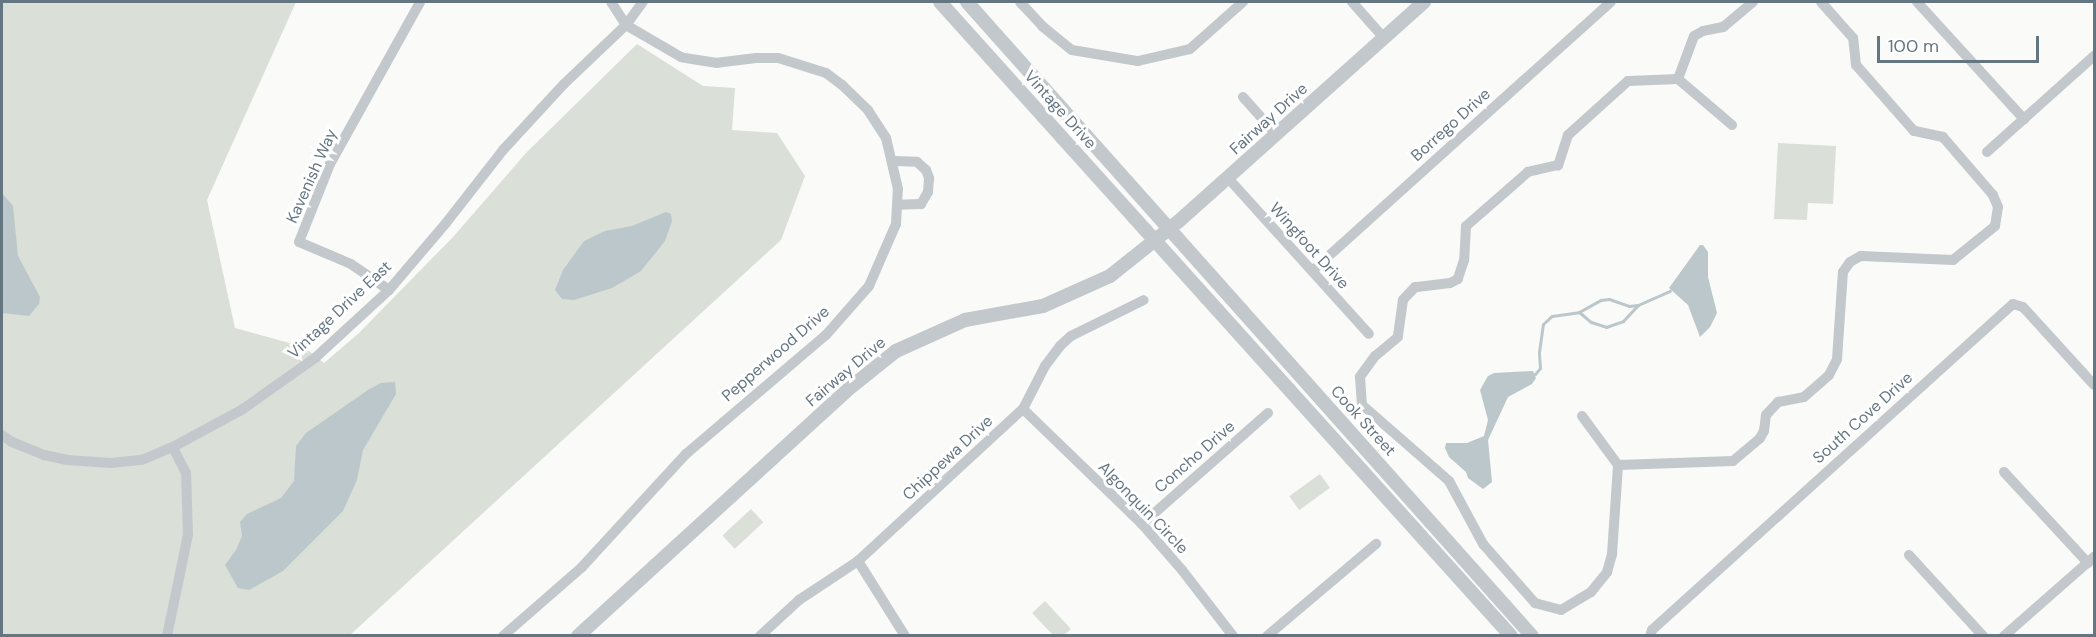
<!DOCTYPE html>
<style>
body{margin:0}
#map{position:relative;width:2096px;height:637px;overflow:hidden;background:#fafaf8;font-family:"DM Sans",sans-serif}
div>[style]{position:absolute}
.green>*{inset:0;background:#dadfd7;transform-origin:0 0}
.water>*{inset:0;background:#bbc7cb}
.stream>*{height:3px;margin:-1.5px;padding:0 1.5px;transform-origin:1.5px;border-radius:1.5px;background:#bbc7cb}
.minor>*{height:10px;margin:-5px;padding:0 5px;transform-origin:5px;border-radius:5px;background:#c3c8cc}
.tertiary>*{height:14px;margin:-7px;padding:0 7px;transform-origin:7px;border-radius:7px;background:#c3c8cc}
span{translate:-50% -50%;white-space:nowrap;text-align:center;line-height:1.15;-webkit-text-stroke:6px #fff;paint-order:stroke}
.street-label{font-size:16px;color:#657683}
.frame{position:absolute;inset:0;border:3px solid #657683;pointer-events:none}
.scale{position:absolute;left:1877px;top:36px;width:162px;height:27px;box-sizing:border-box;border:3px solid #657683;border-top:0;padding-left:8px;font-size:18px;line-height:21px;white-space:nowrap;color:#657683;-webkit-text-stroke:4px #fff;paint-order:stroke}
</style>
<div id="map">
<div class="green">
<div style="clip-path:polygon(2px 2px,296px 2px,207px 200px,235px 328px,304px 347px,324px 363px,359px 333px,453px 237px,526px 153px,637px 44px,703px 86px,735px 88px,732px 130px,777px 133px,805px 176px,781px 240px,350px 635px,2px 635px)"></div>
<div style="clip-path:polygon(1778px 143px,1836px 146px,1833px 204px,1808px 203px,1807px 220px,1774px 219px)"></div>
<div style="left:1320px;top:474px;width:17px;height:38px;rotate:54deg"></div>
<div style="left:751px;top:509px;width:18px;height:39px;rotate:47deg"></div>
<div style="clip-path:polygon(1045px 601px,1071px 629px,1064px 635px,1053px 635px,1032px 613px)"></div>
</div>
<div class="water">
<div style="clip-path:polygon(2px 193px,13px 206px,18px 256px,40px 297px,39px 304px,29px 316px,2px 313px)"></div>
<div style="clip-path:polygon(666px 212px,671px 214px,672px 221px,665px 241px,641px 271px,612px 288px,574px 300px,562px 299px,555px 290px,563px 270px,584px 241px,605px 231px,632px 226px)"></div>
<div style="clip-path:polygon(1700px 245px,1703px 245px,1708px 252px,1708px 277px,1717px 313px,1710px 327px,1700px 337px,1688px 305px,1669px 288px)"></div>
<div style="clip-path:polygon(1533px 371px,1536px 378px,1532px 384px,1508px 397px,1488px 440px,1492px 482px,1483px 489px,1468px 478px,1466px 472px,1449px 457px,1445px 448px,1446px 443px,1467px 443px,1484px 436px,1488px 420px,1480px 390px,1488px 376px,1494px 373px)"></div>
<div style="clip-path:polygon(395px 382px,396px 394px,363px 450px,357px 480px,343px 511px,283px 571px,249px 590px,238px 588px,225px 565px,236px 550px,242px 536px,240px 522px,247px 514px,281px 498px,294px 481px,296px 446px,306px 433px,368px 390px,381px 383px)"></div>
</div>
<div class="stream">
<div style="left:1579px;top:312px;width:16px;rotate:40deg"></div>
<div style="left:1591px;top:322px;width:16px;rotate:18deg"></div>
<div style="left:1606px;top:327px;width:18px;rotate:-19deg"></div>
<div style="left:1623px;top:321px;width:21px;rotate:-47deg"></div>
<div style="left:1535px;top:374px;width:8px;rotate:-50deg"></div>
<div style="left:1540px;top:368px;width:16px;rotate:-94deg"></div>
<div style="left:1539px;top:352px;width:28px;rotate:-82deg"></div>
<div style="left:1543px;top:324px;width:12px;rotate:-42deg"></div>
<div style="left:1552px;top:316px;width:27px;rotate:-8deg"></div>
<div style="left:1579px;top:312px;width:25px;rotate:-29deg"></div>
<div style="left:1601px;top:300px;width:8px;rotate:-7deg"></div>
<div style="left:1609px;top:299px;width:21px;rotate:19deg"></div>
<div style="left:1629px;top:306px;width:9px;rotate:-6deg"></div>
<div style="left:1638px;top:305px;width:35px;rotate:-24deg"></div>
</div>
<div class="minor">
<div style="left:1020px;top:2px;width:33px;rotate:47deg"></div>
<div style="left:1042px;top:26px;width:38px;rotate:39deg"></div>
<div style="left:1072px;top:50px;width:67px;rotate:9.5deg"></div>
<div style="left:1138px;top:61px;width:53px;rotate:-13deg"></div>
<div style="left:1190px;top:49px;width:71px;rotate:-41.6deg"></div>
<div style="left:1352px;top:2px;width:48px;rotate:48.4deg"></div>
<div style="left:1753px;top:2px;width:39px;rotate:140deg"></div>
<div style="left:1723px;top:27px;width:20px;rotate:169deg"></div>
<div style="left:1703px;top:31px;width:10px;rotate:151deg"></div>
<div style="left:1694px;top:36px;width:46px;rotate:110.4deg"></div>
<div style="left:1678px;top:79px;width:50px;rotate:177.7deg"></div>
<div style="left:1628px;top:81px;width:81px;rotate:138deg"></div>
<div style="left:1568px;top:135px;width:32px;rotate:108deg"></div>
<div style="left:1558px;top:165px;width:31px;rotate:167deg"></div>
<div style="left:1528px;top:172px;width:82px;rotate:138.9deg"></div>
<div style="left:1466px;top:226px;width:34px;rotate:93deg"></div>
<div style="left:1464px;top:260px;width:20px;rotate:108deg"></div>
<div style="left:1458px;top:279px;width:9px;rotate:153deg"></div>
<div style="left:1450px;top:283px;width:35px;rotate:173deg"></div>
<div style="left:1415px;top:287px;width:18px;rotate:133deg"></div>
<div style="left:1403px;top:300px;width:37px;rotate:98deg"></div>
<div style="left:1398px;top:337px;width:30px;rotate:140deg"></div>
<div style="left:1375px;top:356px;width:26px;rotate:126deg"></div>
<div style="left:1360px;top:377px;width:28px;rotate:86deg"></div>
<div style="left:1362px;top:405px;width:116px;rotate:41.1deg"></div>
<div style="left:1449px;top:481px;width:72px;rotate:61.6deg"></div>
<div style="left:1483px;top:544px;width:79px;rotate:48.6deg"></div>
<div style="left:1535px;top:603px;width:27px;rotate:15deg"></div>
<div style="left:1561px;top:610px;width:35px;rotate:-31deg"></div>
<div style="left:1591px;top:592px;width:26px;rotate:-51deg"></div>
<div style="left:1607px;top:572px;width:19px;rotate:-74deg"></div>
<div style="left:1612px;top:554px;width:89px;rotate:-86.1deg"></div>
<div style="left:1618px;top:465px;width:115px;rotate:-2deg"></div>
<div style="left:1733px;top:461px;width:35px;rotate:-40deg"></div>
<div style="left:1760px;top:438px;width:8px;rotate:-60deg"></div>
<div style="left:1764px;top:431px;width:16px;rotate:-83deg"></div>
<div style="left:1766px;top:415px;width:18px;rotate:-47deg"></div>
<div style="left:1778px;top:402px;width:26px;rotate:-11deg"></div>
<div style="left:1804px;top:397px;width:33px;rotate:-41deg"></div>
<div style="left:1829px;top:375px;width:18px;rotate:-63deg"></div>
<div style="left:1837px;top:359px;width:87px;rotate:-86.1deg"></div>
<div style="left:1843px;top:272px;width:12px;rotate:-55deg"></div>
<div style="left:1850px;top:262px;width:13px;rotate:-29deg"></div>
<div style="left:1861px;top:256px;width:92px;rotate:2.5deg"></div>
<div style="left:1953px;top:260px;width:54px;rotate:-39deg"></div>
<div style="left:1995px;top:226px;width:19px;rotate:-81deg"></div>
<div style="left:1998px;top:207px;width:13px;rotate:-113deg"></div>
<div style="left:1993px;top:195px;width:77px;rotate:-130.8deg"></div>
<div style="left:1943px;top:137px;width:30px;rotate:-168deg"></div>
<div style="left:1914px;top:131px;width:88px;rotate:-131.3deg"></div>
<div style="left:1856px;top:65px;width:27px;rotate:-96deg"></div>
<div style="left:1853px;top:38px;width:48px;rotate:-131.6deg"></div>
<div style="left:1917px;top:2px;width:159px;rotate:47.6deg"></div>
<div style="left:1678px;top:79px;width:71px;rotate:40.4deg"></div>
<div style="left:1243px;top:97px;width:51px;rotate:48.2deg"></div>
<div style="left:1987px;top:152px;width:144px;rotate:-41.9deg"></div>
<div style="left:893px;top:161px;width:24px;rotate:2deg"></div>
<div style="left:917px;top:162px;width:12px;rotate:42deg"></div>
<div style="left:926px;top:170px;width:9px;rotate:69deg"></div>
<div style="left:929px;top:178px;width:14px;rotate:94deg"></div>
<div style="left:928px;top:192px;width:14px;rotate:120deg"></div>
<div style="left:921px;top:204px;width:23px;rotate:178deg"></div>
<div style="left:1228px;top:178px;width:210px;rotate:47.9deg"></div>
<div style="left:1312px;top:271px;width:402px;rotate:-42deg"></div>
<div style="left:389px;top:290px;width:46px;rotate:-145.6deg"></div>
<div style="left:351px;top:264px;width:56px;rotate:-157.1deg"></div>
<div style="left:299px;top:242px;width:84px;rotate:-68.3deg"></div>
<div style="left:330px;top:164px;width:185px;rotate:-60.9deg"></div>
<div style="left:1023px;top:409px;width:165px;rotate:44deg"></div>
<div style="left:1142px;top:524px;width:61px;rotate:49deg"></div>
<div style="left:1182px;top:570px;width:83px;rotate:52.3deg"></div>
<div style="left:1582px;top:416px;width:61px;rotate:53.7deg"></div>
<div style="left:2px;top:435px;width:12px;rotate:35deg"></div>
<div style="left:12px;top:442px;width:35px;rotate:22deg"></div>
<div style="left:44px;top:455px;width:24px;rotate:12deg"></div>
<div style="left:67px;top:460px;width:44px;rotate:3.9deg"></div>
<div style="left:111px;top:463px;width:31px;rotate:-6deg"></div>
<div style="left:142px;top:460px;width:34px;rotate:-23deg"></div>
<div style="left:173px;top:447px;width:80px;rotate:-28.5deg"></div>
<div style="left:243px;top:409px;width:88px;rotate:-35.3deg"></div>
<div style="left:315px;top:358px;width:100px;rotate:-42.6deg"></div>
<div style="left:389px;top:290px;width:88px;rotate:-49.6deg"></div>
<div style="left:446px;top:223px;width:93px;rotate:-52deg"></div>
<div style="left:503px;top:150px;width:90px;rotate:-47.3deg"></div>
<div style="left:564px;top:84px;width:86px;rotate:-43.6deg"></div>
<div style="left:626px;top:25px;width:29px;rotate:-54deg"></div>
<div style="left:2004px;top:472px;width:124px;rotate:47.3deg"></div>
<div style="left:1142px;top:524px;width:168px;rotate:-41.4deg"></div>
<div style="left:1909px;top:555px;width:110px;rotate:47.6deg"></div>
<div style="left:858px;top:561px;width:89px;rotate:57.9deg"></div>
<div style="left:167px;top:636px;width:103px;rotate:-78.3deg"></div>
<div style="left:188px;top:535px;width:62px;rotate:-91.8deg"></div>
<div style="left:186px;top:473px;width:29px;rotate:-117deg"></div>
<div style="left:503px;top:636px;width:105px;rotate:-41.1deg"></div>
<div style="left:582px;top:567px;width:154px;rotate:-47.4deg"></div>
<div style="left:686px;top:454px;width:184px;rotate:-40.4deg"></div>
<div style="left:826px;top:335px;width:65px;rotate:-48.7deg"></div>
<div style="left:869px;top:286px;width:68px;rotate:-66.5deg"></div>
<div style="left:896px;top:224px;width:35px;rotate:-87deg"></div>
<div style="left:898px;top:189px;width:52px;rotate:-103.2deg"></div>
<div style="left:886px;top:138px;width:33px;rotate:-123deg"></div>
<div style="left:868px;top:110px;width:36px;rotate:-136deg"></div>
<div style="left:842px;top:85px;width:20px;rotate:-143deg"></div>
<div style="left:826px;top:73px;width:50px;rotate:-162.6deg"></div>
<div style="left:778px;top:58px;width:22px;rotate:180deg"></div>
<div style="left:756px;top:58px;width:39px;rotate:173deg"></div>
<div style="left:717px;top:63px;width:36px;rotate:-171deg"></div>
<div style="left:681px;top:57px;width:64px;rotate:-149.8deg"></div>
<div style="left:626px;top:25px;width:27px;rotate:-123deg"></div>
<div style="left:760px;top:636px;width:53px;rotate:-42.7deg"></div>
<div style="left:799px;top:600px;width:71px;rotate:-33.5deg"></div>
<div style="left:858px;top:561px;width:224px;rotate:-42.7deg"></div>
<div style="left:1023px;top:409px;width:48px;rotate:-62.9deg"></div>
<div style="left:1045px;top:366px;width:26px;rotate:-53deg"></div>
<div style="left:1061px;top:345px;width:13px;rotate:-42deg"></div>
<div style="left:1071px;top:336px;width:81px;rotate:-26.3deg"></div>
<div style="left:1267px;top:636px;width:143px;rotate:-40.2deg"></div>
<div style="left:1650px;top:636px;width:6px;rotate:-72deg"></div>
<div style="left:1652px;top:630px;width:486px;rotate:-42.1deg"></div>
<div style="left:2013px;top:304px;width:10px;rotate:17deg"></div>
<div style="left:2023px;top:307px;width:105px;rotate:47.7deg"></div>
<div style="left:2004px;top:636px;width:120px;rotate:-41.3deg"></div>
</div>
<div class="tertiary">
<div style="left:940px;top:2px;width:853px;rotate:47.99deg"></div>
<div style="left:967px;top:2px;width:849px;rotate:48.29deg"></div>
<div style="left:578px;top:636px;width:363px;rotate:-42.4deg"></div>
<div style="left:846px;top:391px;width:64px;rotate:-38.7deg"></div>
<div style="left:896px;top:351px;width:76px;rotate:-24.2deg"></div>
<div style="left:965px;top:320px;width:79px;rotate:-10.2deg"></div>
<div style="left:1043px;top:306px;width:73px;rotate:-24.1deg"></div>
<div style="left:1110px;top:276px;width:88px;rotate:-38.6deg"></div>
<div style="left:1179px;top:221px;width:329px;rotate:-41.8deg"></div>
</div>
<div class="street-label">
<span style="left:1060px;top:110px;rotate:48deg">Vintage Drive</span>
<span style="left:1269px;top:119px;rotate:-42deg">Fairway Drive</span>
<span style="left:1451px;top:125px;rotate:-42deg">Borrego Drive</span>
<span style="left:312px;top:176px;rotate:-66deg">Kavenish Way</span>
<span style="left:1309px;top:246px;rotate:48deg">Wingfoot Drive</span>
<span style="left:340px;top:310px;rotate:-43deg">Vintage Drive East</span>
<span style="left:776px;top:354px;rotate:-41deg">Pepperwood Drive</span>
<span style="left:846px;top:372px;rotate:-40deg">Fairway Drive</span>
<span style="left:1863px;top:418px;rotate:-42deg">South Cove Drive</span>
<span style="left:1363px;top:421px;rotate:48deg">Cook Street</span>
<span style="left:1195px;top:457px;rotate:-41deg">Concho Drive</span>
<span style="left:948px;top:458px;rotate:-43deg">Chippewa Drive</span>
<span style="left:1143px;top:508px;rotate:46deg">Algonquin Circle</span>
</div>
<div class="frame"></div>
<div class="scale">100 m</div>
</div>
